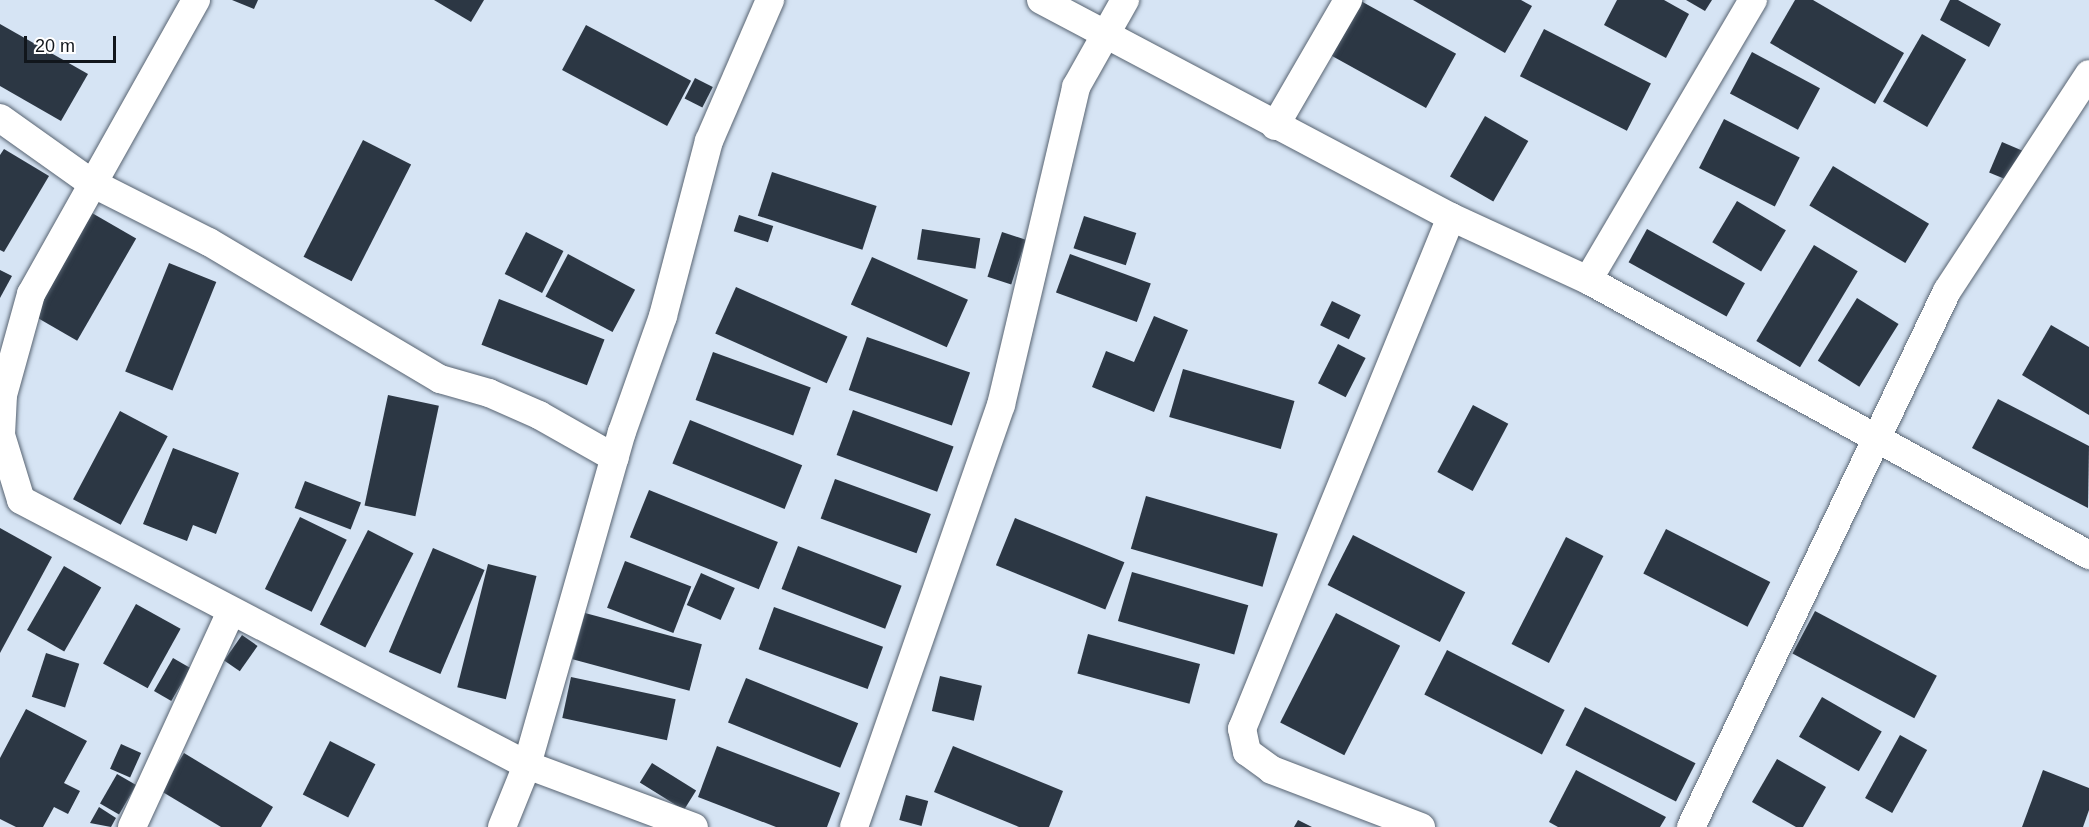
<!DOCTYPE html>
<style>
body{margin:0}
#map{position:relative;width:2089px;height:827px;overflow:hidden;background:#d6e4f4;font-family:Helvetica,sans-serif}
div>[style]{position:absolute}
.building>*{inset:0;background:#2c3744;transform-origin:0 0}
.roads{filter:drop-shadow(0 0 2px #586472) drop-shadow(0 0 2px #586472)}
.minor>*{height:28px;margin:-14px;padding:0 14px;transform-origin:14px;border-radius:14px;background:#fff}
span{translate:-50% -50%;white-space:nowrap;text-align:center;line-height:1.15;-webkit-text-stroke:6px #fff;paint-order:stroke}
.scale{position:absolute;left:24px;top:36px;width:92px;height:27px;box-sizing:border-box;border:3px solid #11161c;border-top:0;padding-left:8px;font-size:18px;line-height:21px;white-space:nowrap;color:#11161c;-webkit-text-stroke:4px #fff;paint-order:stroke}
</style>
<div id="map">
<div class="building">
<div style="clip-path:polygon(232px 0,258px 0,254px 9px)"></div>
<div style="clip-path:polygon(434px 0,484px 0,471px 22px)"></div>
<div style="left:1359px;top:0;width:111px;height:62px;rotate:29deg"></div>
<div style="clip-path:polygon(1413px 0,1521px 0,1532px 6px,1505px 53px)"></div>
<div style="clip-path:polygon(1617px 0,1664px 0,1689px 14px,1666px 58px,1604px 25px)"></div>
<div style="clip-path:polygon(1686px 0,1712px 0,1705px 11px)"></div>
<div style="clip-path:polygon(1795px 0,1813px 0,1904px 53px,1875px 104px,1770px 43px)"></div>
<div style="clip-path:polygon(1950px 0,1958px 0,2001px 24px,1989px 47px,1940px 20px)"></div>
<div style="clip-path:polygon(0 24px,88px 74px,61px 121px,0 86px)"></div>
<div style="left:586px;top:25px;width:119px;height:51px;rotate:28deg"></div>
<div style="left:1544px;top:29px;width:120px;height:53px;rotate:27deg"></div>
<div style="left:1922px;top:34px;width:51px;height:78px;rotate:30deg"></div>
<div style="left:1752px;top:52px;width:77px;height:47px;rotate:28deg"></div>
<div style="left:695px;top:78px;width:20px;height:23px;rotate:27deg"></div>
<div style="left:1485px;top:116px;width:50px;height:70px;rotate:30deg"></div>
<div style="left:1724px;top:119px;width:85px;height:55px;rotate:27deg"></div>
<div style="left:363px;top:140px;width:54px;height:131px;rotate:27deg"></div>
<div style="left:2002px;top:142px;width:23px;height:33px;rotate:23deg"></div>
<div style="clip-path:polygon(4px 149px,49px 176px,4px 252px,0 250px,0 155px)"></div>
<div style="left:1833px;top:166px;width:112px;height:46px;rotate:31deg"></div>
<div style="left:772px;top:172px;width:110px;height:46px;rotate:18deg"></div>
<div style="left:1737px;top:201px;width:57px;height:48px;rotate:31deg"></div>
<div style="left:92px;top:213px;width:51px;height:118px;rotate:30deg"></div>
<div style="left:739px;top:215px;width:36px;height:17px;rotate:18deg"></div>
<div style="left:1084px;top:216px;width:55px;height:34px;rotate:18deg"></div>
<div style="left:922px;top:229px;width:59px;height:31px;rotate:9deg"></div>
<div style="left:1647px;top:229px;width:112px;height:38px;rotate:29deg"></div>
<div style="left:526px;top:232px;width:42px;height:47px;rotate:27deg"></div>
<div style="left:1002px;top:232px;width:25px;height:47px;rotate:18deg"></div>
<div style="left:1814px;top:245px;width:51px;height:112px;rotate:31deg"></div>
<div style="left:568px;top:254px;width:76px;height:48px;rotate:28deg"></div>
<div style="left:1070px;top:254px;width:86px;height:41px;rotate:20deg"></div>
<div style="left:872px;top:257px;width:105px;height:52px;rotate:24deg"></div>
<div style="left:169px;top:263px;width:51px;height:117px;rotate:22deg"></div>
<div style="clip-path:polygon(0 270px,12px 276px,0 298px)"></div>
<div style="left:736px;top:287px;width:122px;height:51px;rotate:24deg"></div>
<div style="left:1857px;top:298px;width:49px;height:74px;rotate:32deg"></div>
<div style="left:499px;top:299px;width:113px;height:49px;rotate:21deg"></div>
<div style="left:1332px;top:301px;width:32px;height:27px;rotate:26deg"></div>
<div style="clip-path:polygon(1154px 316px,1188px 330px,1154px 412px,1092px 387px,1106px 351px,1134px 362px)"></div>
<div style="clip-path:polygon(2051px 325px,2089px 347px,2089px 415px,2022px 375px)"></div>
<div style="left:867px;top:337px;width:109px;height:56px;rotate:19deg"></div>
<div style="left:1338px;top:344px;width:31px;height:44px;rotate:27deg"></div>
<div style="left:713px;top:352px;width:104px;height:51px;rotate:20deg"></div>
<div style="left:1183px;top:369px;width:116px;height:50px;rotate:16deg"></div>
<div style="left:388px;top:395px;width:52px;height:113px;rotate:12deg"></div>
<div style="clip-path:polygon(1998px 399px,2089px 446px,2088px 508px,1972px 448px)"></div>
<div style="left:1473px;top:405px;width:40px;height:76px;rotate:28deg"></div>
<div style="left:853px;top:410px;width:107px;height:48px;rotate:20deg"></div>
<div style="left:120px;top:411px;width:54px;height:100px;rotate:28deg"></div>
<div style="left:690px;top:420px;width:121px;height:47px;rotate:22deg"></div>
<div style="clip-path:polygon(173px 448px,239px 473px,216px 534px,193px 525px,187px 541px,143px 524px)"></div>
<div style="left:835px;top:479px;width:102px;height:42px;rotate:20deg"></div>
<div style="left:305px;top:481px;width:60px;height:29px;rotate:21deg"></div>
<div style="left:649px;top:490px;width:139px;height:51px;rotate:22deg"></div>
<div style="left:1146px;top:496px;width:137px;height:55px;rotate:16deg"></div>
<div style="left:300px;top:517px;width:52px;height:80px;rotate:26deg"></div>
<div style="left:1015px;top:518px;width:118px;height:51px;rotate:22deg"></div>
<div style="clip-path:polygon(0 528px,52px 557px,0 653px)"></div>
<div style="left:1666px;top:529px;width:117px;height:50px;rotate:27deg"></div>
<div style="left:368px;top:530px;width:51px;height:106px;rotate:27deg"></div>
<div style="left:1353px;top:535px;width:126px;height:56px;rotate:27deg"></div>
<div style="left:1566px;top:537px;width:42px;height:120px;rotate:27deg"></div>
<div style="left:798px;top:546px;width:111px;height:46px;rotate:21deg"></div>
<div style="left:433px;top:548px;width:56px;height:113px;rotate:23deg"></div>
<div style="left:625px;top:561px;width:71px;height:50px;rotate:21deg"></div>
<div style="left:488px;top:564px;width:50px;height:127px;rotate:14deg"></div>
<div style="left:64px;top:566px;width:43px;height:74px;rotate:30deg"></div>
<div style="left:1132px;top:572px;width:121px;height:51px;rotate:16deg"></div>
<div style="left:701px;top:573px;width:37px;height:35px;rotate:24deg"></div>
<div style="left:136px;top:604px;width:51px;height:68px;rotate:29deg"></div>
<div style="left:774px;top:607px;width:116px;height:45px;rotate:20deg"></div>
<div style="left:1815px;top:611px;width:138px;height:48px;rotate:28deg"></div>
<div style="left:585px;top:613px;width:121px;height:48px;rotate:15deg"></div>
<div style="left:1336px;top:613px;width:72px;height:123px;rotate:27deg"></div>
<div style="left:1088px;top:634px;width:116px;height:41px;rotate:15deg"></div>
<div style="left:242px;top:635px;width:19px;height:31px;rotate:35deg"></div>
<div style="left:1447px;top:650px;width:132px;height:50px;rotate:27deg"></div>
<div style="left:46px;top:653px;width:35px;height:46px;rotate:18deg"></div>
<div style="left:173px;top:658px;width:20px;height:38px;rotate:30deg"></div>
<div style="left:940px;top:676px;width:43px;height:36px;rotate:13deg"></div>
<div style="left:571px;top:677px;width:107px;height:42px;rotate:12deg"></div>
<div style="left:746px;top:678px;width:121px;height:48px;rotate:22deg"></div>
<div style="left:1822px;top:697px;width:69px;height:46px;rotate:30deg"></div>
<div style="left:1585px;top:707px;width:124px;height:43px;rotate:27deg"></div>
<div style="clip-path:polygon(26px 709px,87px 741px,64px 783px,80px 791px,68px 814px,54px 807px,43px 827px,16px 827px,0 819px,0 758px)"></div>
<div style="left:1900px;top:735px;width:31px;height:72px;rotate:29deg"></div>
<div style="left:330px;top:741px;width:51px;height:60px;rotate:27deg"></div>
<div style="left:121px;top:744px;width:22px;height:27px;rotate:24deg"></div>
<div style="clip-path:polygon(717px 746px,840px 793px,827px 827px,776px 827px,698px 797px)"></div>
<div style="clip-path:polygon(953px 746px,1063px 791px,1049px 827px,1019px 827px,934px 792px)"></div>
<div style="clip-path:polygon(184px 753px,273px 807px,261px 827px,221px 827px,161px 791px)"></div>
<div style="clip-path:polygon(1777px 759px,1826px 787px,1803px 827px,1796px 827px,1752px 802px)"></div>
<div style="left:652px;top:763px;width:52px;height:23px;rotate:32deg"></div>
<div style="clip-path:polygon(1576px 770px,1666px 817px,1660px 827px,1558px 827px,1549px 822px)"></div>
<div style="clip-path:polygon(2043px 770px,2089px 788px,2089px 810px,2083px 827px,2022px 827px)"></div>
<div style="left:117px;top:774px;width:22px;height:34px;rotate:30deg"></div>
<div style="left:906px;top:795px;width:23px;height:26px;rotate:15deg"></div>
<div style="clip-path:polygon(99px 807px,116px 818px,111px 827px,90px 823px)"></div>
<div style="clip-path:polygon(1298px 820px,1312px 827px,1294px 827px)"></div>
</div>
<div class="roads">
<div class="minor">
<div style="left:196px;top:0;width:337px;rotate:119.3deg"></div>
<div style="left:31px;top:294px;width:105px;rotate:105.5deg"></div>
<div style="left:3px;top:395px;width:40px;rotate:92.9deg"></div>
<div style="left:1px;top:435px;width:68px;rotate:72.9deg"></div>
<div style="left:21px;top:500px;width:571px;rotate:27.64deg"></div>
<div style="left:527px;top:765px;width:178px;rotate:20.4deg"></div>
<div style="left:1041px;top:0;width:464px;rotate:27.9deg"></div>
<div style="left:1451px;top:217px;width:151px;rotate:24.7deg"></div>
<div style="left:1588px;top:280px;width:572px;rotate:28.76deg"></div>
<div style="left:0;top:118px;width:110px;rotate:35.4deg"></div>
<div style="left:90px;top:182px;width:133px;rotate:26.8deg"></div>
<div style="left:209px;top:242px;width:269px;rotate:30.7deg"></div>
<div style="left:440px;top:379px;width:51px;rotate:15.9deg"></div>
<div style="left:489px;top:393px;width:55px;rotate:23.7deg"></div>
<div style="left:539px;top:415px;width:87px;rotate:29.5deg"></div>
<div style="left:1275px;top:126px;width:146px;rotate:-59.9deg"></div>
<div style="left:1588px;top:280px;width:325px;rotate:-59.5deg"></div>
<div style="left:132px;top:827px;width:237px;rotate:-65.3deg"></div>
<div style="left:502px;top:827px;width:67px;rotate:-68deg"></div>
<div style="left:527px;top:765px;width:346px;rotate:-74.1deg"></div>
<div style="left:622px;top:432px;width:123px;rotate:-70.5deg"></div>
<div style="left:663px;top:316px;width:181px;rotate:-75.3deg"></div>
<div style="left:709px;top:141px;width:154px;rotate:-66.6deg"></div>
<div style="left:854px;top:827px;width:447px;rotate:-70.8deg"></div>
<div style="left:1001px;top:405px;width:327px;rotate:-76.7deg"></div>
<div style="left:1076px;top:87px;width:100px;rotate:-60.6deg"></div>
<div style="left:1421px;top:827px;width:160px;rotate:-159.1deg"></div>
<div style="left:1272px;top:770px;width:31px;rotate:-144deg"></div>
<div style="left:1247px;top:752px;width:24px;rotate:-102deg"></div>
<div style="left:1242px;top:729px;width:553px;rotate:-67.79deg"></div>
<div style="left:1691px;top:827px;width:594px;rotate:-64.47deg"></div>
<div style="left:1947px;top:291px;width:259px;rotate:-56.8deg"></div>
</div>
</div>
<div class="scale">20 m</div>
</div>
